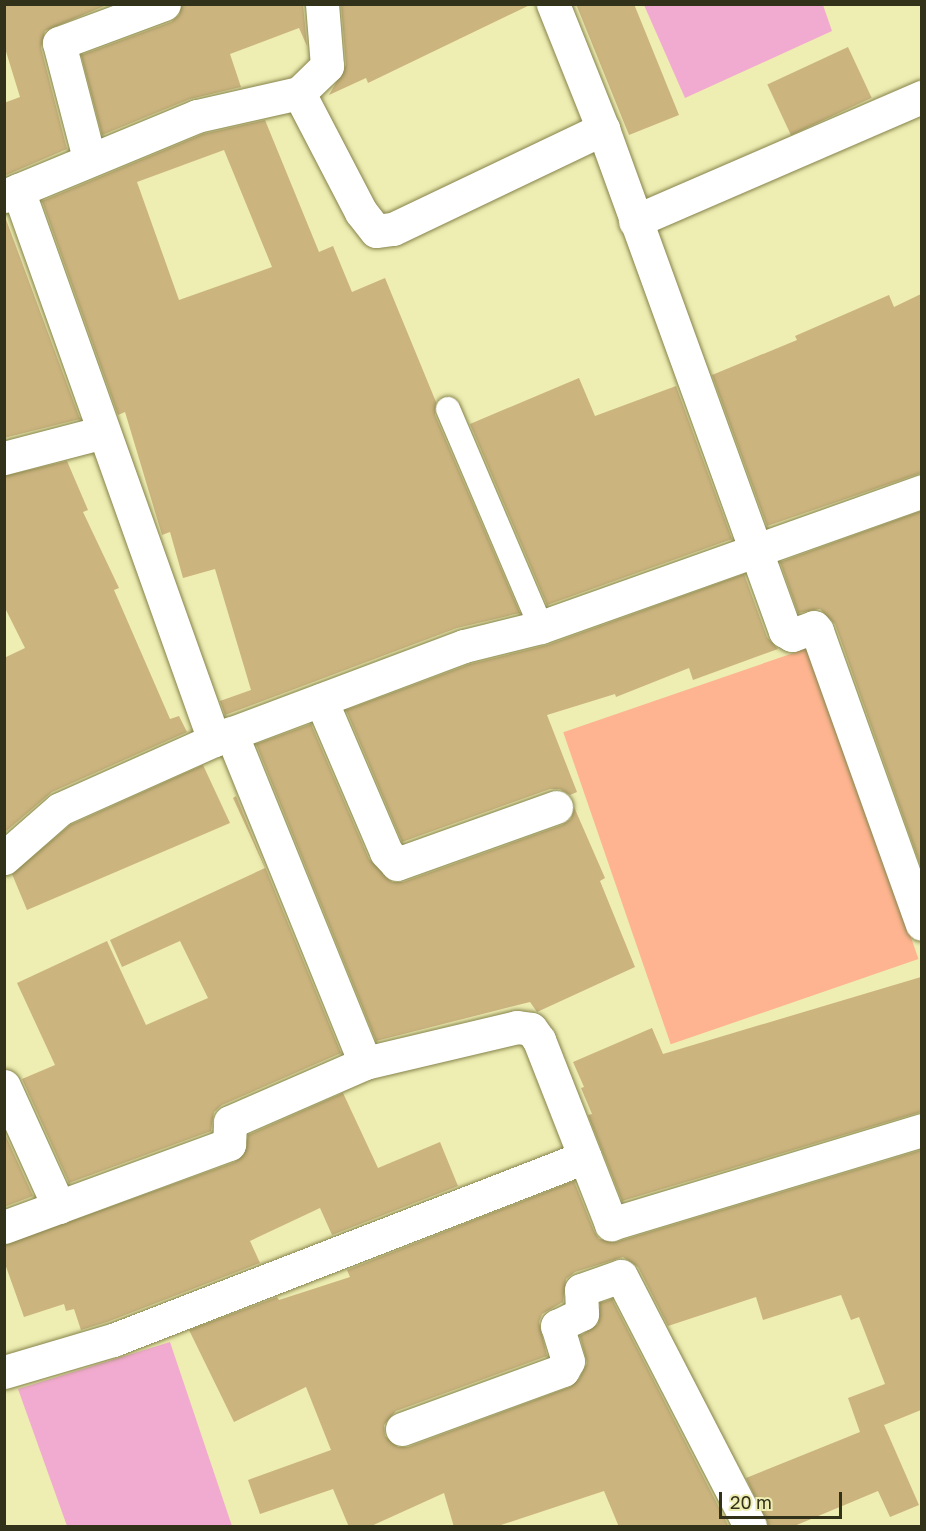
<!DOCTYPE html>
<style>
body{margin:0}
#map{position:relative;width:926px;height:1531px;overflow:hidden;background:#eeedb2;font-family:"Golos Text",sans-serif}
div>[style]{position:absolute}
.green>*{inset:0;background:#feb490;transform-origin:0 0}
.water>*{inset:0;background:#f2abd0}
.building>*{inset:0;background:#ccb47f;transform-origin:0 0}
.roads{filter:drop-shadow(0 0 2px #85834b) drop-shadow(0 0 2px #85834b)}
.lane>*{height:24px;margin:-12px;padding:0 12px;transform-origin:12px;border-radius:12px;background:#fff}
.street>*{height:33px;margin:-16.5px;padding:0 16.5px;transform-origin:16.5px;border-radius:16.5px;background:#fff}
span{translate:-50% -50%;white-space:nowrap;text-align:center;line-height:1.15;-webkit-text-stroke:4.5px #eeedb2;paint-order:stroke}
.frame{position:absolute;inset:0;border:6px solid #32311a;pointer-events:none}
.scale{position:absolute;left:719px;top:1492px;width:123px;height:27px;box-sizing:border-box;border:3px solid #32311a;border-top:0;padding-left:8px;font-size:18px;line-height:21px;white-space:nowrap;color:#32311a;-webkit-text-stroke:4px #eeedb2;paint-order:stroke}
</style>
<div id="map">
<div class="green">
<div style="left:811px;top:647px;width:330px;height:262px;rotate:71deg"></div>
</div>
<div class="water">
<div style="clip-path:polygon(644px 5px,823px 5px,832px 31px,685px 98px)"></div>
<div style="clip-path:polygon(170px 1342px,232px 1526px,67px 1526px,18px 1389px)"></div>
</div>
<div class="building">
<div style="clip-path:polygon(4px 4px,109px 4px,45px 31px,41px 48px,67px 149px,4px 176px,4px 103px,20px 97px,4px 45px)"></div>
<div style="clip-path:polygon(182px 4px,303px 4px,307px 46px,299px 28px,230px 54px,241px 87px,190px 99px,102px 135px,81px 55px,171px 22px,179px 15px)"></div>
<div style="clip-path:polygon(341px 4px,532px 4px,368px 83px,366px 78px,329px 95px,346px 65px)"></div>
<div style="clip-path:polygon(576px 4px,634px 4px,679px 115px,629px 135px)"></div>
<div style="left:848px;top:47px;width:56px;height:89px;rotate:65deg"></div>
<div style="clip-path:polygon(evenodd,265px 120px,319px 252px,333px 246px,352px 292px,385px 278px,436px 402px,435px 415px,520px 613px,457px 628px,225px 715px,220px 701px,251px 690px,215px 569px,183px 578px,170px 532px,162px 535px,125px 412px,118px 415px,42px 201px,203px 134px,265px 120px,224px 150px,272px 267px,179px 300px,137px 182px,224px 150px)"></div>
<div style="clip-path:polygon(4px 214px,80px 419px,4px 438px)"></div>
<div style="clip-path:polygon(921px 294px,921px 473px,767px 526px,712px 375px,797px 340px,795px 336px,889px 295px,894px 307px)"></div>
<div style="clip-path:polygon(579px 378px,595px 416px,676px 386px,732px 539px,547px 605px,470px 424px)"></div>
<div style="clip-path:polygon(67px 461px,88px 510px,83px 512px,119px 588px,114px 590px,170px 719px,179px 716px,187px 732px,52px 792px,4px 833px,4px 658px,25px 648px,4px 606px,4px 476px)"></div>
<div style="clip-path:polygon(921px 511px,921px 867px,835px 624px,820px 609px,798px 613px,780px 562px)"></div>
<div style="clip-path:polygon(744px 574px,767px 637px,778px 649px,693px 680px,689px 668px,616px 697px,615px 694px,547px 715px,577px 792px,570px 795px,560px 789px,550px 789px,402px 842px,346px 710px,470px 664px,547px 645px)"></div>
<div style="clip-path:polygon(311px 724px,369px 859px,392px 882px,403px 882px,562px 825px,571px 819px,574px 807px,605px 878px,600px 881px,635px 967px,537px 1012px,530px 1002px,376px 1041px,256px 744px)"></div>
<div style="clip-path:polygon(203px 765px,230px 823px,27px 910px,12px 874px,70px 825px)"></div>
<div style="clip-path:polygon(236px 796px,341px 1053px,222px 1105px,214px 1112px,211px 1131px,69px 1183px,22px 1079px,55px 1065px,17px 983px,107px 941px,146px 1025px,208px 998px,180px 941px,122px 967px,110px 940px,265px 868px,233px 798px)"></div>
<div style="clip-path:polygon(921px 977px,921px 1112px,622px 1201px,588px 1115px,592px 1114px,581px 1088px,584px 1087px,573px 1062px,652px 1028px,663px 1054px)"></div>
<div style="clip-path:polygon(343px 1093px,378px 1168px,440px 1142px,458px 1186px,332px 1235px,320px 1208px,250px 1241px,260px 1263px,107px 1322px,81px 1330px,74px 1309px,66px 1311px,64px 1304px,24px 1317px,4px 1261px,4px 1245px,235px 1162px,244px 1154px,248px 1135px)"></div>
<div style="clip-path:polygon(4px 1132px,33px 1196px,4px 1207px)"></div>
<div style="clip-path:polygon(921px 1150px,921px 1410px,884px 1425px,919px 1505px,890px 1517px,878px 1491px,792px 1527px,769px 1527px,746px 1478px,860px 1432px,848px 1398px,885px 1384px,859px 1317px,851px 1320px,841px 1295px,763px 1320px,756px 1297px,668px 1326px,638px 1267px,623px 1257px,575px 1272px,566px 1279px,563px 1302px,542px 1314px,539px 1322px,547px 1356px,396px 1411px,384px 1425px,385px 1436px,398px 1447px,408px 1447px,570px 1387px,579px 1379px,587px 1363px,580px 1336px,598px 1324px,600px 1303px,612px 1299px,729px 1527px,619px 1527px,604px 1491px,495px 1527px,454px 1527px,444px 1493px,369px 1527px,349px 1527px,333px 1489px,260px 1514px,248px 1480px,331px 1450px,306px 1387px,234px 1422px,189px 1330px,277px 1297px,279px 1300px,350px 1277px,347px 1270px,574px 1181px,594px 1231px,599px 1239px,616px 1242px)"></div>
</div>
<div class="roads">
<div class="lane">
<div style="left:448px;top:409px;width:237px;rotate:66.9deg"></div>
</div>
<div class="street">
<div style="left:299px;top:93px;width:134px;rotate:62.5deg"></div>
<div style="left:361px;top:212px;width:24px;rotate:52deg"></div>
<div style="left:376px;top:231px;width:17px;rotate:-7deg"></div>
<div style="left:393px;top:229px;width:233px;rotate:-25.5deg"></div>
<div style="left:603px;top:129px;width:135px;rotate:-111.8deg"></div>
<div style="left:603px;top:129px;width:534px;rotate:70.07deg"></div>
<div style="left:785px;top:631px;width:8px;rotate:30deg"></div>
<div style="left:792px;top:635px;width:23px;rotate:-20deg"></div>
<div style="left:814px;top:627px;width:5px;rotate:53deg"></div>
<div style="left:817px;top:631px;width:311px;rotate:70.3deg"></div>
<div style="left:89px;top:158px;width:119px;rotate:-104.6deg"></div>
<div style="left:59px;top:43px;width:112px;rotate:-20.4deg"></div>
<div style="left:18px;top:190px;width:584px;rotate:70.39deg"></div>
<div style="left:4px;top:196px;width:209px;rotate:-22.5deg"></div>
<div style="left:197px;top:116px;width:105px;rotate:-12.7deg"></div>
<div style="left:299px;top:93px;width:39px;rotate:-44deg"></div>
<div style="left:327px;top:66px;width:62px;rotate:-94.6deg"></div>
<div style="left:635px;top:221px;width:313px;rotate:-23.4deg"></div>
<div style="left:4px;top:458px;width:103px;rotate:-14.6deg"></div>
<div style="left:321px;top:700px;width:165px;rotate:66.8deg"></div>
<div style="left:386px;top:852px;width:16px;rotate:47deg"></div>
<div style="left:397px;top:864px;width:169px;rotate:-19.7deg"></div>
<div style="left:231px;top:733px;width:356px;rotate:67.9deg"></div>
<div style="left:4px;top:858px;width:74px;rotate:-41.2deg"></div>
<div style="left:60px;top:809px;width:169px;rotate:-24.1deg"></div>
<div style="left:214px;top:740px;width:267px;rotate:-20.6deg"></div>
<div style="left:464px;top:646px;width:79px;rotate:-13.9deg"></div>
<div style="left:541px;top:627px;width:405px;rotate:-19.6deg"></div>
<div style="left:4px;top:1086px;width:133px;rotate:65.6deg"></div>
<div style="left:4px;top:1227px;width:240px;rotate:-20.2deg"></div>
<div style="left:229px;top:1144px;width:22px;rotate:-87deg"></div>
<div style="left:230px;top:1122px;width:147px;rotate:-23.6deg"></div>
<div style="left:365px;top:1063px;width:156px;rotate:-13.3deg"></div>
<div style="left:517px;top:1027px;width:14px;rotate:8deg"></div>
<div style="left:531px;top:1029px;width:14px;rotate:54deg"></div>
<div style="left:539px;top:1040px;width:198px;rotate:68.6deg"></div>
<div style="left:611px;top:1224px;width:325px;rotate:-16.8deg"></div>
<div style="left:4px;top:1372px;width:114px;rotate:-16.4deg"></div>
<div style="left:113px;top:1340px;width:506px;rotate:-21.19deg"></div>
<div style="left:402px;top:1429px;width:171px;rotate:-20.1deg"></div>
<div style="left:563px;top:1370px;width:10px;rotate:-61deg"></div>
<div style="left:568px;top:1361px;width:37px;rotate:-107deg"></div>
<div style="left:557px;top:1326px;width:28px;rotate:-26deg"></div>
<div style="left:582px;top:1314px;width:24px;rotate:-92deg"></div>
<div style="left:581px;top:1290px;width:42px;rotate:-19.3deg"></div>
<div style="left:621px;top:1276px;width:281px;rotate:62.7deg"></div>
</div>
</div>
<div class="frame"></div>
<div class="scale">20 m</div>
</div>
